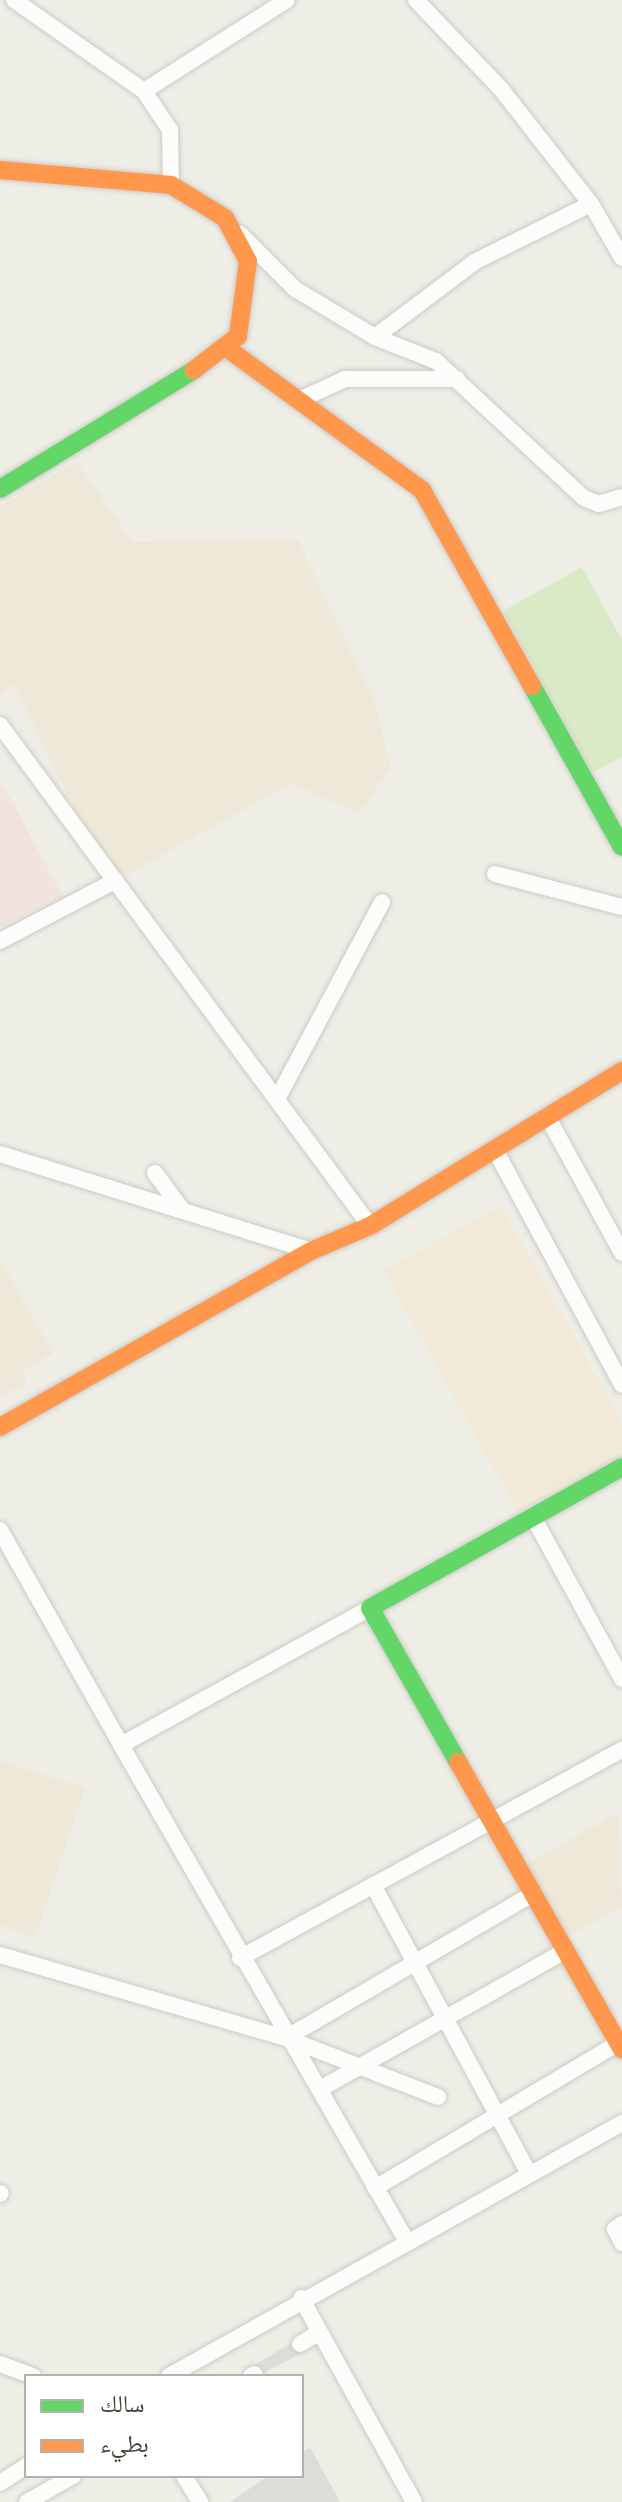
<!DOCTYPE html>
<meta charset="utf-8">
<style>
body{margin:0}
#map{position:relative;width:622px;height:2502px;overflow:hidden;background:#eeede6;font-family:"Alegreya Sans","Noto Naskh Arabic",sans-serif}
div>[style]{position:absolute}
.commercial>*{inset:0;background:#f2e9d8}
.education>*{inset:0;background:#ede8d8}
.medical>*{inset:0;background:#f1e3dd}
.green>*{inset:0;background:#dbeac6}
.parking>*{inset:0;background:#dddcd6}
.roads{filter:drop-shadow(0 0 2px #cccac4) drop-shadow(0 0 2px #cccac4)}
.street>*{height:16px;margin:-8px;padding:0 8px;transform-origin:8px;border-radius:8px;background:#fcfcfb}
.fast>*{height:18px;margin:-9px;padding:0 9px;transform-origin:9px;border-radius:9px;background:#63d668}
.slow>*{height:18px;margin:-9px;padding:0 9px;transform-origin:9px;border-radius:9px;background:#ff974d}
span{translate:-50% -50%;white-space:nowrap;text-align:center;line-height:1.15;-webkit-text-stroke:8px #fff;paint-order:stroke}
.legend{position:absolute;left:24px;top:2374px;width:280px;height:104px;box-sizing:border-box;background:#fff;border:2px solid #b4b2ad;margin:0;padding:10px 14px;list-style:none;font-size:24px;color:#443e33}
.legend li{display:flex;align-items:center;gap:16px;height:40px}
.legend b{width:40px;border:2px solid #b4b2ad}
</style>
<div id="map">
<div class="commercial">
<div style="clip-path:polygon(501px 1206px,622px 1423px,622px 1455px,518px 1512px,384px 1271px)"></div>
</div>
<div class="education">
<div style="clip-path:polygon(77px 462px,132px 542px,298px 540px,376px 705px,390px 768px,359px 814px,292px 783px,122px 877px,94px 849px,14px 685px,0 693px,0 506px)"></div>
<div style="clip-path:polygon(0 1259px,53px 1353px,22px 1371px,27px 1382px,0 1397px)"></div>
<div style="clip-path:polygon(0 1761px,85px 1788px,35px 1938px,0 1925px)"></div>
<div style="clip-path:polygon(618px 1813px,622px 1907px,570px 1935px,527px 1864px)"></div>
</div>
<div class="medical">
<div style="clip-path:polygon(0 780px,63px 896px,0 927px)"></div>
</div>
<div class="green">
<div style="clip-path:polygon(582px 567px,622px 640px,622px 757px,593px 773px,503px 611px)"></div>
</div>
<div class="parking">
<div style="clip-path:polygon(298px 2339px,302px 2353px,257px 2376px,251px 2367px)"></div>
<div style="clip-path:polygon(310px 2447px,340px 2502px,230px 2502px,268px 2476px,302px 2476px,302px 2452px)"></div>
</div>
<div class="roads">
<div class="street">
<div style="left:14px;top:0;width:159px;rotate:35deg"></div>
<div style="left:144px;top:91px;width:47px;rotate:56.3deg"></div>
<div style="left:170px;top:130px;width:55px;rotate:89deg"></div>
<div style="left:416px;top:0;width:123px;rotate:46.3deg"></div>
<div style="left:501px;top:89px;width:146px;rotate:52deg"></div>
<div style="left:591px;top:204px;width:62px;rotate:60.1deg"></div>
<div style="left:144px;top:91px;width:169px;rotate:-32.5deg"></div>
<div style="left:240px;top:234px;width:78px;rotate:45deg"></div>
<div style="left:295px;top:289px;width:93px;rotate:31deg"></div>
<div style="left:375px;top:337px;width:66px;rotate:21.5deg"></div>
<div style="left:436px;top:361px;width:202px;rotate:42.8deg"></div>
<div style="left:584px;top:498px;width:16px;rotate:22deg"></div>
<div style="left:599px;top:504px;width:24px;rotate:-17deg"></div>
<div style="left:375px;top:337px;width:126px;rotate:-37deg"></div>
<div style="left:476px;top:261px;width:128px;rotate:-26.4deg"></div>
<div style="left:299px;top:400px;width:51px;rotate:-24.5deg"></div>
<div style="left:345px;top:379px;width:112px"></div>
<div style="left:0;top:725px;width:623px;rotate:53.55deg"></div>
<div style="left:495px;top:874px;width:131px;rotate:14.6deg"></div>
<div style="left:0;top:941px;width:130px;rotate:-27.6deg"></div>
<div style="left:277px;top:1099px;width:223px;rotate:-61.9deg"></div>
<div style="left:547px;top:1116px;width:156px;rotate:61.3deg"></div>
<div style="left:494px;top:1148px;width:269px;rotate:61.6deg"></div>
<div style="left:0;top:1154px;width:326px;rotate:17.3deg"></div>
<div style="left:155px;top:1173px;width:47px;rotate:53.6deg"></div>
<div style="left:533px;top:1517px;width:185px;rotate:61.2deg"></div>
<div style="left:0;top:1530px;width:247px;rotate:60.6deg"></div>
<div style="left:121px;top:1745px;width:284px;rotate:-28.8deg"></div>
<div style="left:121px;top:1745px;width:571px;rotate:60.07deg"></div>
<div style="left:373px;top:1885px;width:326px;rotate:61.6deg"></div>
<div style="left:0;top:1955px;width:298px;rotate:16.2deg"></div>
<div style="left:286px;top:2038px;width:163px;rotate:21.2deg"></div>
<div style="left:240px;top:1958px;width:435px;rotate:-28.6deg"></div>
<div style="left:286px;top:2038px;width:281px;rotate:-30.3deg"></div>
<div style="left:320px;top:2089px;width:279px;rotate:-29.4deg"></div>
<div style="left:375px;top:2188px;width:283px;rotate:-30.8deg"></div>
<div style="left:0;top:2194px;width:1px;rotate:-45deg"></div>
<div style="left:622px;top:2224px;width:9px;rotate:144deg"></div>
<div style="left:615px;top:2229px;width:16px;rotate:63deg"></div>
<div style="left:301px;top:2298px;width:233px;rotate:61deg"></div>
<div style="left:300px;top:2344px;width:23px;rotate:-31deg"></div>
<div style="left:0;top:2364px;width:35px;rotate:20deg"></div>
<div style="left:169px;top:2376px;width:519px;rotate:-29.18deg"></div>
<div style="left:251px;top:2376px;width:4px;rotate:-27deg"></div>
<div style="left:184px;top:2476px;width:31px;rotate:58deg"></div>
<div style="left:0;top:2483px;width:31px;rotate:-33deg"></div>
<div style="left:27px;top:2502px;width:53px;rotate:-29.5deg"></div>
</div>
<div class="fast">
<div style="left:0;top:489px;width:228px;rotate:-31.5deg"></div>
<div style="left:532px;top:686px;width:184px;rotate:60.8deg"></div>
<div style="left:458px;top:1762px;width:177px;rotate:-119.7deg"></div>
<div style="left:370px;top:1608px;width:289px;rotate:-29.2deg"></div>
</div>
<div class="slow">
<div style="left:0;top:170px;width:172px;rotate:5deg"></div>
<div style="left:171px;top:185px;width:63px;rotate:31.4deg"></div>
<div style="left:225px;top:218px;width:49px;rotate:61.9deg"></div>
<div style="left:248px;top:261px;width:76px;rotate:97.6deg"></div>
<div style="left:238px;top:336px;width:56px;rotate:142.3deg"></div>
<div style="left:228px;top:349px;width:240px;rotate:36deg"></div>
<div style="left:422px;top:490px;width:225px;rotate:60.7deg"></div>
<div style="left:0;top:1427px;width:357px;rotate:-29.5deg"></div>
<div style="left:311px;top:1251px;width:64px;rotate:-23deg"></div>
<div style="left:370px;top:1226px;width:296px;rotate:-31.6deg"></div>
<div style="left:458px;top:1762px;width:331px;rotate:60.3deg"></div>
</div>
</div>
<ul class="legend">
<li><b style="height:10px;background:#63d668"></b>سالك</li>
<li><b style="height:10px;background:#ff974d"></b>بطيء</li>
</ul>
</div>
